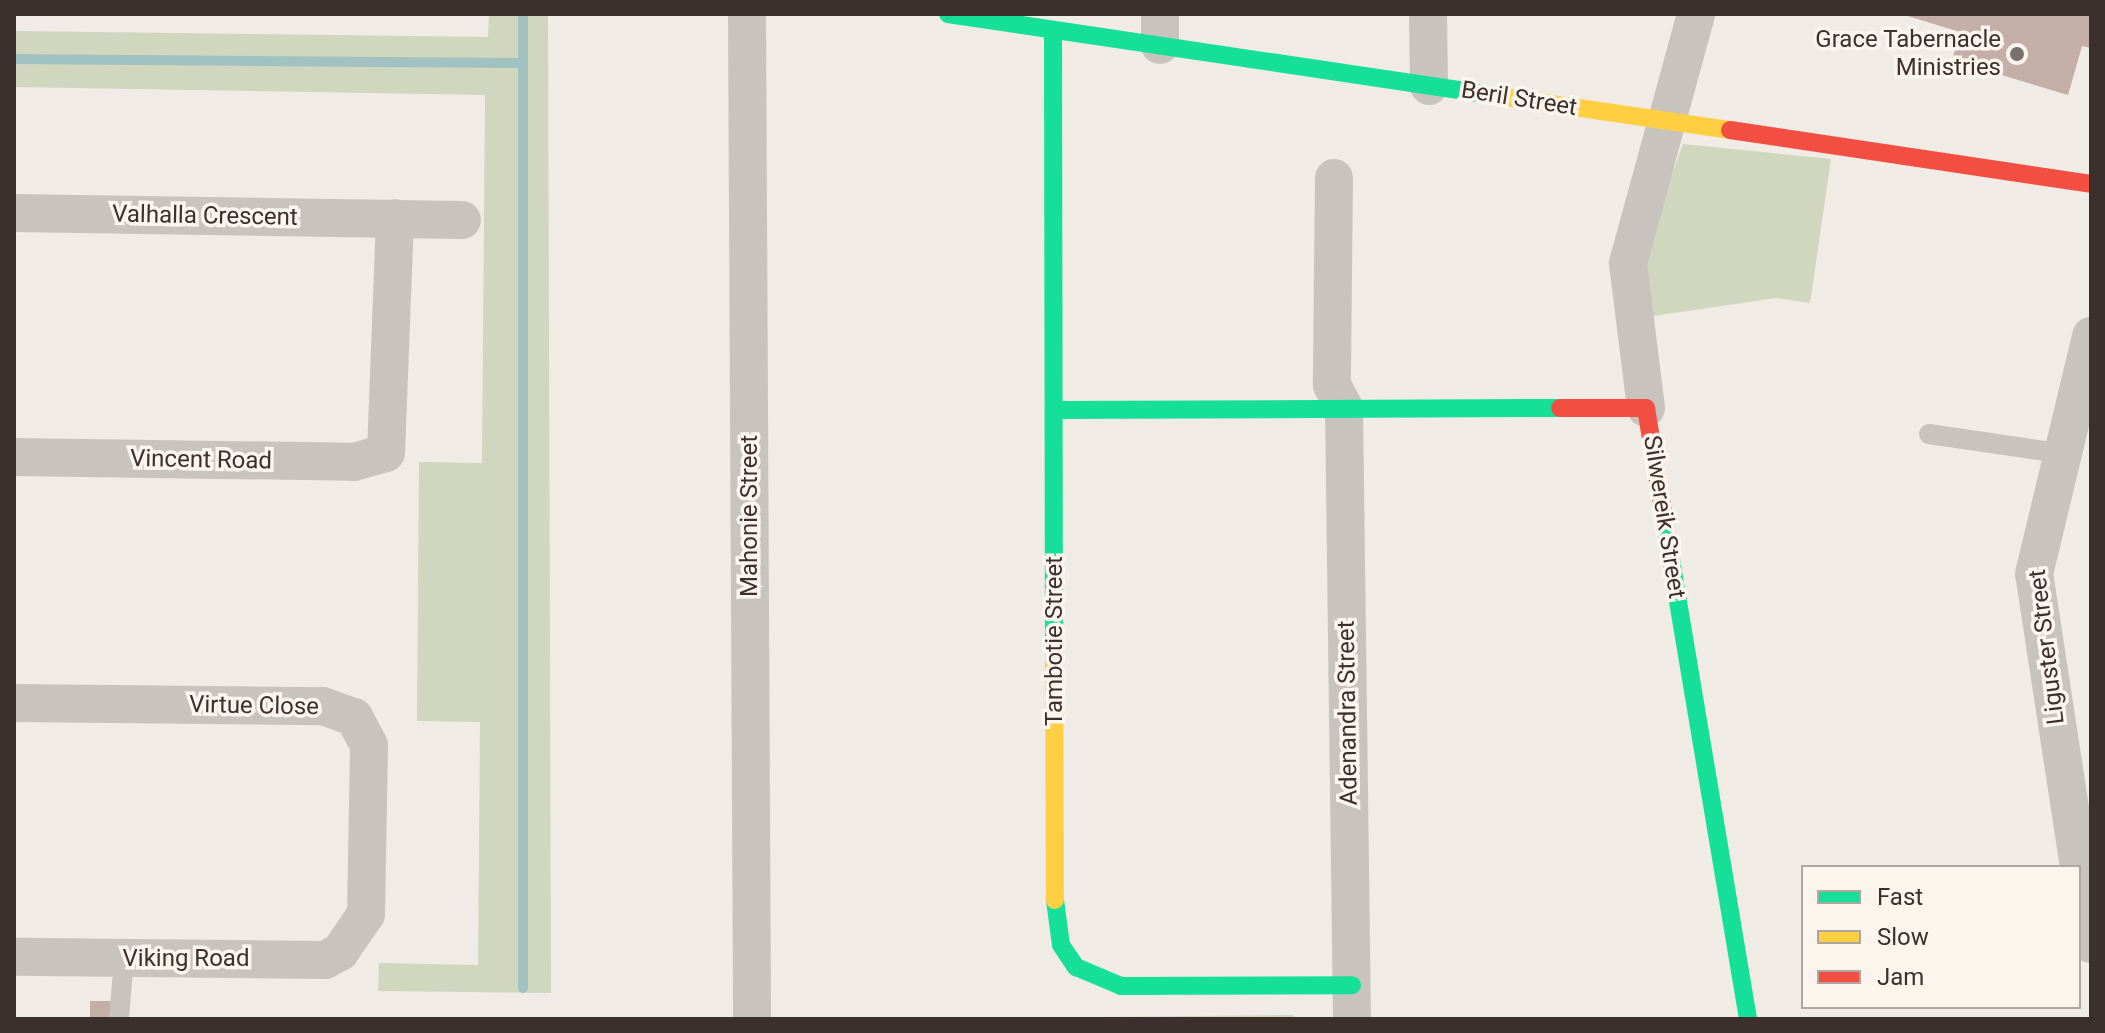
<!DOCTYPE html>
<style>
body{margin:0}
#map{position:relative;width:2105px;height:1033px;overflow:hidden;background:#f0ebe5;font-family:Roboto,sans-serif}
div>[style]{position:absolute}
.green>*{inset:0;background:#d1d6bf}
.stream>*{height:10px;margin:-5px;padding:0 5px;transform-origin:5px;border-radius:5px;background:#a1c2c1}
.building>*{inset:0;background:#c3afa7;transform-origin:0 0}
.lane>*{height:20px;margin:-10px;padding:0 10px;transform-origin:10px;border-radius:10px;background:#c9c3be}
.street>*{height:38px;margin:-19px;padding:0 19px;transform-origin:19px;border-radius:19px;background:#c9c3be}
.fast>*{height:18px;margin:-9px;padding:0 9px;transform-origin:9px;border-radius:9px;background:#16e098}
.slow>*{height:18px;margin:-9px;padding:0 9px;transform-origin:9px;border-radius:9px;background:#ffcf43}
.jam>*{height:18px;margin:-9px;padding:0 9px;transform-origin:9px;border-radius:9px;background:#f24e42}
.dots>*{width:22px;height:22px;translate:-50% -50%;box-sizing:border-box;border:4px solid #fbf5ee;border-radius:50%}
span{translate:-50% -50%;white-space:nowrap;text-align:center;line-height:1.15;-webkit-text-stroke:7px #fbf5ee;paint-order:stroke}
.poi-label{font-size:24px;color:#3b302b}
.right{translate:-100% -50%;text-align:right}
.street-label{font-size:24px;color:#3b302b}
.frame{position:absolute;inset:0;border:16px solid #3b302b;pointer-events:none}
.legend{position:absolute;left:1801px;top:865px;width:280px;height:144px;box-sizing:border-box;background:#fbf5ee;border:2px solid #aea6a0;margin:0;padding:10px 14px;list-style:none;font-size:24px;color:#3b302b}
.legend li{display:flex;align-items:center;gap:16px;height:40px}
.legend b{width:40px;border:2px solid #aea6a0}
</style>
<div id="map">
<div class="green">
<div style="clip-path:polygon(489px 14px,548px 14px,551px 993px,378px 991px,379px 963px,478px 965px,480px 722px,417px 721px,419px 462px,482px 463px,485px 95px,14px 87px,14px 31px,488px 37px)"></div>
<div style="clip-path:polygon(1683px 144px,1831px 159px,1810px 303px,1776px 298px,1646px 317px,1639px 265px)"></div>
<div style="clip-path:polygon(1292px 1015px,1299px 1019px,906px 1019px)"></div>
</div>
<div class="stream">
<div style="left:523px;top:14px;width:974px;rotate:90deg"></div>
<div style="left:14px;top:59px;width:509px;rotate:0.45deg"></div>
</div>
<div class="building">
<div style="clip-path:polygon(1901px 14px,2091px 14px,2091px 48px,2082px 46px,2068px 95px,1952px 60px,1960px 32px)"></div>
<div style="left:90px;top:1001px;width:23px;height:18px"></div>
</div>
<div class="lane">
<div style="left:1929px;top:434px;width:132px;rotate:8.3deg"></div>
<div style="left:119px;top:1019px;width:61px;rotate:-85.3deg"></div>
</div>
<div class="street">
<div style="left:747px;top:14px;width:1005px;rotate:89.71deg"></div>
<div style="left:1160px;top:14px;width:31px;rotate:90deg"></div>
<div style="left:1428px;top:14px;width:72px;rotate:89.2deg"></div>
<div style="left:1334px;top:178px;width:207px;rotate:90.6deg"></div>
<div style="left:1332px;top:385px;width:26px;rotate:62deg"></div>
<div style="left:1344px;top:408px;width:611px;rotate:89.25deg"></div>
<div style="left:14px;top:213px;width:448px;rotate:0.9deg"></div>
<div style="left:1646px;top:408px;width:146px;rotate:-97.1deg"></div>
<div style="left:1628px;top:263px;width:258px;rotate:-74.7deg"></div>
<div style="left:14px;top:457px;width:340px;rotate:0.8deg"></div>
<div style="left:354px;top:462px;width:33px;rotate:-16deg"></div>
<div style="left:386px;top:453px;width:235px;rotate:-87.8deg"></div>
<div style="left:14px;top:703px;width:309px;rotate:0.6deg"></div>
<div style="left:323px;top:706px;width:33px;rotate:20deg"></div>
<div style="left:354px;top:717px;width:32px;rotate:62deg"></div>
<div style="left:369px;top:745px;width:169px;rotate:91deg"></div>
<div style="left:366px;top:914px;width:46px;rotate:124.4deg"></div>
<div style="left:340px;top:952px;width:17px;rotate:152deg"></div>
<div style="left:325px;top:960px;width:311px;rotate:-179.4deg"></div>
<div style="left:2079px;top:867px;width:296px;rotate:-98.7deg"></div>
<div style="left:2034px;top:574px;width:245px;rotate:-76.5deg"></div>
<div style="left:2079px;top:869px;width:76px;rotate:80.9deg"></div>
</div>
<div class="fast">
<div style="left:948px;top:14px;width:550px;rotate:8.47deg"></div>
<div style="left:1053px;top:30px;width:618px;rotate:89.91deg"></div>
<div style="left:1055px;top:410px;width:505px;rotate:-0.23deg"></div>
<div style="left:1663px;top:512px;width:514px;rotate:80.48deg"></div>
<div style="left:1055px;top:900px;width:45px;rotate:82.4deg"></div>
<div style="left:1061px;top:945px;width:27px;rotate:56deg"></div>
<div style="left:1076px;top:967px;width:49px;rotate:22.9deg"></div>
<div style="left:1121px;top:986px;width:231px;rotate:-0.2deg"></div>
</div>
<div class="slow">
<div style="left:1492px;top:95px;width:241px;rotate:8.4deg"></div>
<div style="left:1054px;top:648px;width:252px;rotate:89.8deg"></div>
</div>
<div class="jam">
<div style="left:1730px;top:130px;width:365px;rotate:8.5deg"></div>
<div style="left:1560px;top:408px;width:86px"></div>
<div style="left:1646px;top:408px;width:105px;rotate:80.7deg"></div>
</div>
<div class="dots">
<div style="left:2017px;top:54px;background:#7a716c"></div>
</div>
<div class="poi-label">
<span class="right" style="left:2001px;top:54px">Grace Tabernacle<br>Ministries</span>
</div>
<div class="street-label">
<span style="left:1519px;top:99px;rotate:9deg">Beril Street</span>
<span style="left:205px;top:216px;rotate:1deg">Valhalla Crescent</span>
<span style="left:201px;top:460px;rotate:1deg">Vincent Road</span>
<span style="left:750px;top:516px;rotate:-90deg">Mahonie Street</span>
<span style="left:1664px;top:517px;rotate:81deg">Silwereik Street</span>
<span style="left:1055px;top:641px;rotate:-90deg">Tambotie Street</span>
<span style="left:2047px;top:647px;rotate:-97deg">Liguster Street</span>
<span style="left:254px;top:706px;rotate:1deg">Virtue Close</span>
<span style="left:1348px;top:713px;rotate:-91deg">Adenandra Street</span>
<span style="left:186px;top:959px">Viking Road</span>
</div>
<div class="frame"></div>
<ul class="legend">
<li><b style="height:10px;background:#16e098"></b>Fast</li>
<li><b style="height:10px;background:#ffcf43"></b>Slow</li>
<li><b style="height:10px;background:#f24e42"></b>Jam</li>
</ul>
</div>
